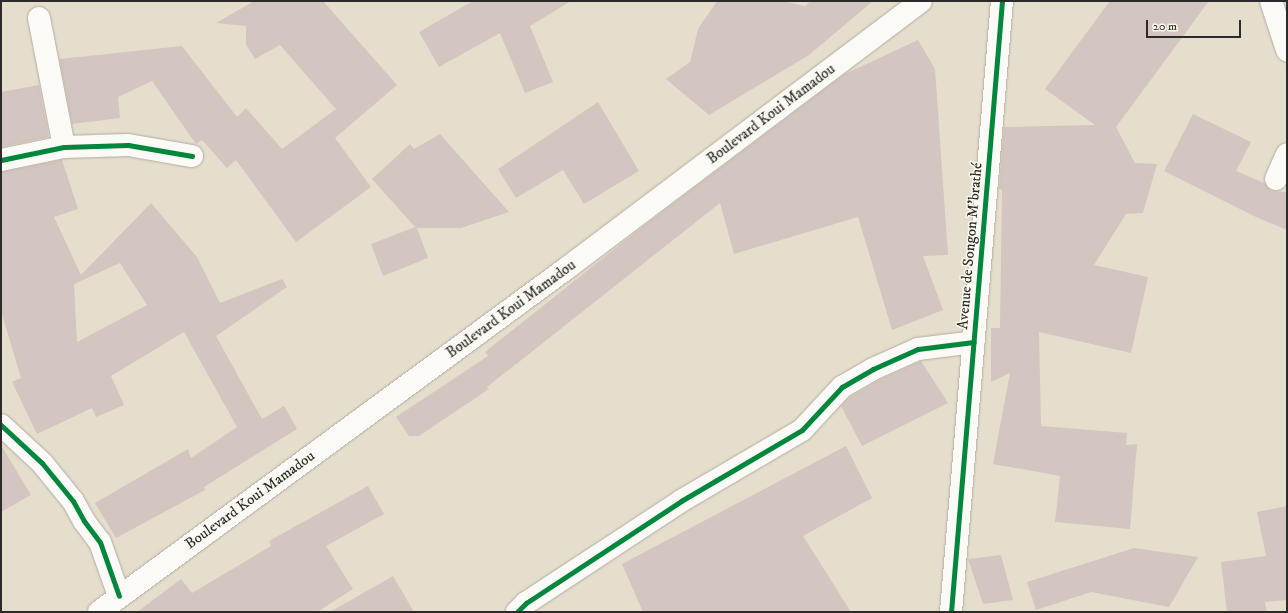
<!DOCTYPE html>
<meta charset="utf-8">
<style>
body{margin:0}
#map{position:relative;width:1288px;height:613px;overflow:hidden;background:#e6decc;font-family:"IM FELL DW Pica",serif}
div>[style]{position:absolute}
.building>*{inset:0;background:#d3c5c0}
.roads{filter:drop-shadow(0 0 1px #b1aca1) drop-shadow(0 0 1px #b1aca1)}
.street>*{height:22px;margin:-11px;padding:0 11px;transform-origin:11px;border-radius:11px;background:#fbfaf7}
.secondary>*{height:22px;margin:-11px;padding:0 11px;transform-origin:11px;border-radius:11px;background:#fbfaf7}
.primary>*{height:22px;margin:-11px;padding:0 11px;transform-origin:11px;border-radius:11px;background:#fbfaf7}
.cycleway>*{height:5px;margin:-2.5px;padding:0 2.5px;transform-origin:2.5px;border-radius:2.5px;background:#00873e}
span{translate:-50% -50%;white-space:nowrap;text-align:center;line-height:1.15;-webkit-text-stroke:3px #fbf7ec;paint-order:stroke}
.street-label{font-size:15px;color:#2b2b2b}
.frame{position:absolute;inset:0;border:2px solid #2b2b2b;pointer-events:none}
.scale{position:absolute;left:1146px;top:20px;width:95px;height:18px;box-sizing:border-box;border:2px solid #2b2b2b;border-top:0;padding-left:5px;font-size:12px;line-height:14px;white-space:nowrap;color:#2b2b2b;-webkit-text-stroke:3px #fbf7ec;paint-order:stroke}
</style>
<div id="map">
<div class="building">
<div style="clip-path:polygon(254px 1px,323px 1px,397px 85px,335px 138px,371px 187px,296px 242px,236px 160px,227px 168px,202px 140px,196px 144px,152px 81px,118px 97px,120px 118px,72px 124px,61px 67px,60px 59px,182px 46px,237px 117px,246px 108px,282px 149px,336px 109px,280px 45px,255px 59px,246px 45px,246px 26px,216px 23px)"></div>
<div style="clip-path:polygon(473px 1px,571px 1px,530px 26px,553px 82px,525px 93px,500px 33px,439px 67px,419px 32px)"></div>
<div style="clip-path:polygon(717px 1px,782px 1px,805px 6px,811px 1px,873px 1px,809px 55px,709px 115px,666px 79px,690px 62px,698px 29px)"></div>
<div style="clip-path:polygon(1110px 1px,1209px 1px,1116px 127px,1135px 163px,1157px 164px,1143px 213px,1126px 214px,1094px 265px,1148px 277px,1131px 353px,1039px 332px,1041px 426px,1127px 433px,1126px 445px,1137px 444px,1130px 529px,1055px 522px,1060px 476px,993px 464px,1010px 373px,991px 382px,991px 328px,1000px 328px,1002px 190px,999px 189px,1004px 127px,1095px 125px,1045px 89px)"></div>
<div style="clip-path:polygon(918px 40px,935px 69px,948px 255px,923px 256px,943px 310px,892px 330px,858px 217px,734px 254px,720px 203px,487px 387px,489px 389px,419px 436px,409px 436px,396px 417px,488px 356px,485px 352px,646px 224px,843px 75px)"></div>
<div style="clip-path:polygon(39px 85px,49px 137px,1px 147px,1px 92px)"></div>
<div style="clip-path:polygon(598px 102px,639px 171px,584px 204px,563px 170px,516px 198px,498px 169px)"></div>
<div style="clip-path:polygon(1193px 114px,1251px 142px,1236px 171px,1264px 183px,1271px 191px,1287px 192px,1287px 230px,1254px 216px,1164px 171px)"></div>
<div style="clip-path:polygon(440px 134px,509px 212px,461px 228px,417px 228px,428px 258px,383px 276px,371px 244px,415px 227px,372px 179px,410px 144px,414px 149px)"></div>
<div style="clip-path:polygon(evenodd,62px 160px,78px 209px,54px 217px,81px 275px,151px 203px,197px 257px,220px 303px,282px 279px,287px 287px,216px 336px,262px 419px,284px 406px,297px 429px,204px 487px,205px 490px,116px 538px,95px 503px,188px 449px,191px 458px,237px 427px,184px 332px,111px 376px,124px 405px,96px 417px,92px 408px,37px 434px,12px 382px,21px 378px,1px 311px,1px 172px,62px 160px,120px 263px,147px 305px,77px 342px,74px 284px,120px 263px)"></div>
<div style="clip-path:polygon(921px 361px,948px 403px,862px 446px,841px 406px,850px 397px,879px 380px)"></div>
<div style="clip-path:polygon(1px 445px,31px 495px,1px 512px)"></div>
<div style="clip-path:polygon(846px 446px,872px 498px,803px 536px,851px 612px,643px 612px,622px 564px)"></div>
<div style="clip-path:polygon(368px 486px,384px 514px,326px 546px,353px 589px,317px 612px,137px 612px,181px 579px,192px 593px,271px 546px,269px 541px)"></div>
<div style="clip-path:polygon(1287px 506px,1287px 600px,1265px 602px,1267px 612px,1227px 612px,1221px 562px,1266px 556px,1257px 512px)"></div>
<div style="clip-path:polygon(1134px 548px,1198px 557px,1169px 607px,1091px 592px,1036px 610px,1027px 582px)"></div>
<div style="clip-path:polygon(1001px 555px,1013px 600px,983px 604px,968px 559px)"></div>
<div style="clip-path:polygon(393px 576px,414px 612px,330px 612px)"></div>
</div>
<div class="roads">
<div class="street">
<div style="left:1271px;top:1px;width:52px;rotate:71.9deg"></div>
<div style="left:39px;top:18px;width:131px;rotate:79deg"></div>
<div style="left:1px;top:160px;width:64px;rotate:-11.7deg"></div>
<div style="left:64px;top:147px;width:64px;rotate:-1.8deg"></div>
<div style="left:128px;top:145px;width:65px;rotate:9.8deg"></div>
<div style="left:1276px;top:179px;width:27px;rotate:-66deg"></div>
<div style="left:1px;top:425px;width:56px;rotate:42.8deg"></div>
<div style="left:42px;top:463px;width:49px;rotate:50.8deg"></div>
<div style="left:73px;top:501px;width:23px;rotate:61deg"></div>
<div style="left:84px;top:521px;width:26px;rotate:53deg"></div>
<div style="left:100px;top:542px;width:57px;rotate:70.6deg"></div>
<div style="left:517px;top:612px;width:13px;rotate:-45deg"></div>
<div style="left:526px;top:603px;width:186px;rotate:-33.3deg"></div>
<div style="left:681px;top:501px;width:140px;rotate:-30.4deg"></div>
<div style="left:802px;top:430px;width:59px;rotate:-47.1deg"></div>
<div style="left:842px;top:387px;width:36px;rotate:-30deg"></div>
<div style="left:873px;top:369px;width:49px;rotate:-24deg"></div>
<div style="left:918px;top:349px;width:56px;rotate:-7.1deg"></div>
</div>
<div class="secondary">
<div style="left:951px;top:612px;width:613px;rotate:-85.23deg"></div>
</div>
<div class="primary">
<div style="left:99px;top:612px;width:581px;rotate:-36.32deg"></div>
<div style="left:567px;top:268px;width:443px;rotate:-37deg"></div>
</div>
</div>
<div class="cycleway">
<div style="left:1px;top:160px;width:64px;rotate:-11.7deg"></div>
<div style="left:64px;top:147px;width:64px;rotate:-1.8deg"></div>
<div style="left:128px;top:145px;width:65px;rotate:9.8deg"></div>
<div style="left:1px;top:425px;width:56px;rotate:42.8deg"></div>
<div style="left:42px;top:463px;width:49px;rotate:50.8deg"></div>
<div style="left:73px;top:501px;width:23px;rotate:61deg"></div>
<div style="left:84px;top:521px;width:26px;rotate:53deg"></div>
<div style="left:100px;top:542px;width:57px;rotate:70.6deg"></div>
<div style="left:517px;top:612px;width:13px;rotate:-45deg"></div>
<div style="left:526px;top:603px;width:186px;rotate:-33.3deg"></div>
<div style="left:681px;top:501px;width:140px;rotate:-30.4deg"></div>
<div style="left:802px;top:430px;width:59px;rotate:-47.1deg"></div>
<div style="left:842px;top:387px;width:36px;rotate:-30deg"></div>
<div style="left:873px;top:369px;width:49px;rotate:-24deg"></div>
<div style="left:918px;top:349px;width:56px;rotate:-7.1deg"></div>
<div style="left:951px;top:612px;width:613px;rotate:-85.23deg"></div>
</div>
<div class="street-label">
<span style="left:771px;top:114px;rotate:-37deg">Boulevard Koui Mamadou</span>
<span style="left:970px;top:246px;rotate:-85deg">Avenue de Songon M'brathé</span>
<span style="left:511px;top:309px;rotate:-36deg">Boulevard Koui Mamadou</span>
<span style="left:250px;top:500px;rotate:-36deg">Boulevard Koui Mamadou</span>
</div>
<div class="frame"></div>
<div class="scale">20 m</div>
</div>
